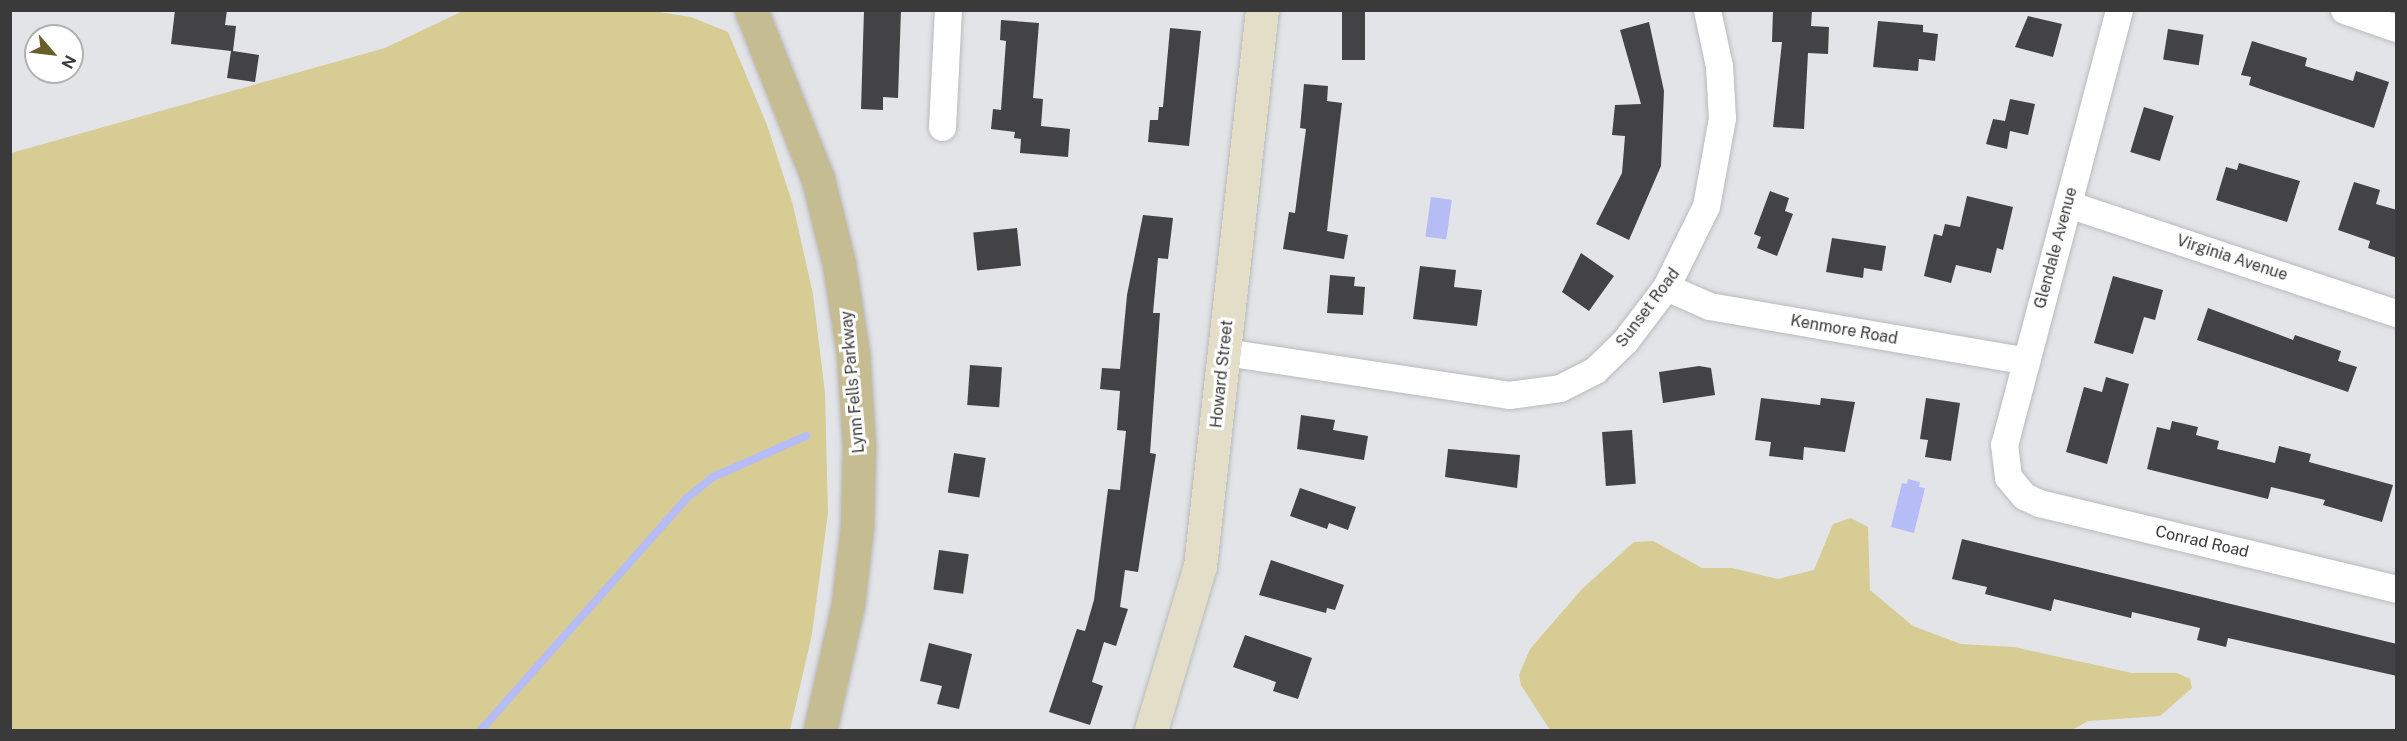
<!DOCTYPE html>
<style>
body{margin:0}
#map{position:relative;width:2407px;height:741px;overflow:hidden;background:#e3e4e7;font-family:"Public Sans",sans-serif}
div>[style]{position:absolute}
.green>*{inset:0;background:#d7cc93}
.water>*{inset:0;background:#b6bcf6;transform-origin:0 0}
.stream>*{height:8px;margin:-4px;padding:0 4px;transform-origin:4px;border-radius:4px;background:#b6bcf6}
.building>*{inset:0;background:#434346;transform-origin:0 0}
.roads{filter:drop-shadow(0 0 2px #bababe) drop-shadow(0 0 2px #bababe)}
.street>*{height:27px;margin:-13.5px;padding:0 13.5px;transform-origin:13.5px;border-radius:13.5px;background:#fff}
.secondary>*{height:33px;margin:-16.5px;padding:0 16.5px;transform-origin:16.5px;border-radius:16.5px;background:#e2dec8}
.primary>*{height:33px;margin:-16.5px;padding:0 16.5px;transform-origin:16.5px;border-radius:16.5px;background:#c5bd91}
span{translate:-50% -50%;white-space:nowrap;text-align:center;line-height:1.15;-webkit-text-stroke:6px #fff;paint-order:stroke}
.street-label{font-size:16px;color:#3a3a3b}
.frame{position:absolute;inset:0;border:12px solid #3a3a3b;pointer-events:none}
.north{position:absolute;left:24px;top:24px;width:60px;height:60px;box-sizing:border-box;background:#fff;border:2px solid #b0b0b1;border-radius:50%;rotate:118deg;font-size:16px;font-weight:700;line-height:24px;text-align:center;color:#3a3a3b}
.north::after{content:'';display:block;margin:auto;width:21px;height:27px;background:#685e2b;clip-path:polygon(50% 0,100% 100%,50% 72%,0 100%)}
</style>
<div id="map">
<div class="green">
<div style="clip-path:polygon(463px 11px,653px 11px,691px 17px,728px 32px,767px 125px,793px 205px,813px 294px,825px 393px,828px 513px,812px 634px,790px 730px,11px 730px,11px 153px,385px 48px)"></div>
<div style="clip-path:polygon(1851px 518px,1868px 527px,1870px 590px,1913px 626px,1961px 644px,2014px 647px,2132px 673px,2177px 673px,2190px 679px,2192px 688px,2160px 716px,2088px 721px,2072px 730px,1550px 730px,1521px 685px,1519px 675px,1530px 649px,1582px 589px,1634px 542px,1653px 541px,1702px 568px,1732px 568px,1778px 579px,1814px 570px,1833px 524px)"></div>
</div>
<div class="water">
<div style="left:1431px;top:197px;width:21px;height:40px;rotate:8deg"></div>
<div style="clip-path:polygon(1908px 479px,1920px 482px,1919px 487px,1925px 488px,1914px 533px,1891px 527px,1902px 483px,1907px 484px)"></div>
</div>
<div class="stream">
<div style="left:481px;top:730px;width:310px;rotate:-48.4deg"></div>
<div style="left:687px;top:498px;width:33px;rotate:-39deg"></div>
<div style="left:713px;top:477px;width:102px;rotate:-23.8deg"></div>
</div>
<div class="building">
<div style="clip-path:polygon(175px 10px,227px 10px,225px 25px,236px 26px,233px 51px,259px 55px,255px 82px,227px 78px,231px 51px,171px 44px)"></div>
<div style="clip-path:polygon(864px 10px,901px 10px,898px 98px,883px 97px,883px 110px,861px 109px)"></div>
<div style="left:1342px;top:10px;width:23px;height:50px"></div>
<div style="clip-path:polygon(1773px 10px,1812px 11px,1811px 26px,1829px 27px,1828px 54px,1808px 53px,1804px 129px,1773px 127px,1782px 42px,1772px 42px)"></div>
<div style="clip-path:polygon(2028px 16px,2062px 24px,2053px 57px,2015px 47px)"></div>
<div style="clip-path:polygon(1001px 20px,1039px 23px,1033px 98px,1043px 99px,1041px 126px,1070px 129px,1068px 157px,1020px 153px,1021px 139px,1014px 138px,1015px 132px,991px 129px,993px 109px,1001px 110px,1006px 41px,1000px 40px)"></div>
<div style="clip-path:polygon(1878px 21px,1923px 25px,1923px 32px,1938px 34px,1935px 61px,1919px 59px,1918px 71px,1873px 67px)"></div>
<div style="clip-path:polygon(1649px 22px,1664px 91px,1661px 166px,1629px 240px,1596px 224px,1622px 173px,1625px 136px,1612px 135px,1615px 105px,1641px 104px,1620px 30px)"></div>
<div style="clip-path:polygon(1170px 28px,1201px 31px,1189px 146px,1148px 142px,1150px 120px,1158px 120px,1159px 107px,1163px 107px)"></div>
<div style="left:2168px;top:29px;width:36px;height:31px;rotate:9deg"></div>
<div style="clip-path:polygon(2252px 41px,2307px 58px,2305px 66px,2353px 81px,2356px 71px,2389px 82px,2374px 128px,2249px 85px,2251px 77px,2241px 75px)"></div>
<div style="clip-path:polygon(1304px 84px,1328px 86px,1327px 101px,1342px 103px,1327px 231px,1348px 235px,1344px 259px,1283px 249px,1289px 212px,1295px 213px,1306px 129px,1300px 128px)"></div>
<div style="clip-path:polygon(2010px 99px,2035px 104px,2028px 135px,2010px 131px,2007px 149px,1986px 144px,1993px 119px,2005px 121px)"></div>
<div style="left:2144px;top:107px;width:31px;height:47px;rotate:17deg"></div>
<div style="clip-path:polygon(2239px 163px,2300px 181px,2287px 222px,2216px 200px,2226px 167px,2237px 170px)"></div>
<div style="clip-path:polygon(2354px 182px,2380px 190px,2376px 204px,2397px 210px,2397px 258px,2368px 248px,2370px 241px,2338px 230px)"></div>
<div style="clip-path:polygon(1770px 191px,1789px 198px,1785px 211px,1793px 214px,1777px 256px,1757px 248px,1761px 237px,1754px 234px)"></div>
<div style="clip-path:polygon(1967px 196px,2013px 207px,2003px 250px,1997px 248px,1991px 273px,1956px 265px,1951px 283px,1924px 276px,1934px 234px,1942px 236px,1945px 224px,1960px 227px)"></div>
<div style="clip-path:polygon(1143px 215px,1173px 218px,1168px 259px,1158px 258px,1153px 313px,1160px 313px,1150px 453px,1156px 454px,1138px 572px,1125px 570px,1120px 607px,1128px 609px,1116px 646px,1104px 642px,1092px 682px,1103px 686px,1090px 725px,1049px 712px,1077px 629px,1085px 631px,1094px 600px,1108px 489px,1120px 490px,1126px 431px,1117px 430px,1120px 391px,1100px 389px,1102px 368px,1120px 369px,1127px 295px)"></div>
<div style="left:1017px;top:228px;width:38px;height:44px;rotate:84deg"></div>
<div style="clip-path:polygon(1832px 238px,1886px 246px,1882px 271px,1864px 268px,1863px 278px,1826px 272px)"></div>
<div style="clip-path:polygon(1581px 253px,1614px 276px,1589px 311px,1562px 292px)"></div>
<div style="clip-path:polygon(1420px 266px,1456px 270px,1454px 287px,1482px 290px,1477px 326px,1413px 319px)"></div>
<div style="clip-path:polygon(1330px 275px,1355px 277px,1354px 286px,1365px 287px,1363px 315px,1327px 313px)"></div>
<div style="clip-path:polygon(2113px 276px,2163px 290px,2155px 320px,2144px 317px,2133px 354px,2094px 343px)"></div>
<div style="clip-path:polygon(2208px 308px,2293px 340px,2295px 335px,2341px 351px,2338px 361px,2357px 367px,2348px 392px,2197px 340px)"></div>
<div style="left:970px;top:365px;width:32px;height:40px;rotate:4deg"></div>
<div style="clip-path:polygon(1699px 366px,1711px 368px,1715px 395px,1663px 403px,1659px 372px)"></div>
<div style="clip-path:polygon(2106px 377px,2129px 384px,2107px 464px,2066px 452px,2084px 387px,2102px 392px)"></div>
<div style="clip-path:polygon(1761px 398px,1820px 405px,1821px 398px,1855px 402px,1845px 452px,1804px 447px,1803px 460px,1769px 456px,1771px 442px,1755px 440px)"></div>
<div style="clip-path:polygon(1926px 398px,1960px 403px,1951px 461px,1925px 457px,1928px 440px,1920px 439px)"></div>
<div style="clip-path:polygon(1301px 415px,1335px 420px,1333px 430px,1368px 436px,1364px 460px,1297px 449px)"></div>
<div style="clip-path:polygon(2172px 421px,2198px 427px,2196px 435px,2219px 441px,2217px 449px,2275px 463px,2279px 446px,2311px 454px,2309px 462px,2393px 485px,2382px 522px,2323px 505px,2325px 500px,2271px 487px,2268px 499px,2147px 469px,2157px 427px,2170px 430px)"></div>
<div style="left:1632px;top:430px;width:54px;height:30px;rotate:86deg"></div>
<div style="clip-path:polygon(1448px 449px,1520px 455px,1517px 488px,1445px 477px)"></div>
<div style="left:954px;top:453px;width:32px;height:40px;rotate:9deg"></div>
<div style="clip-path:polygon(1300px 488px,1356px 507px,1348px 530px,1329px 523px,1327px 529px,1290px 516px)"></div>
<div style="clip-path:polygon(1962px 539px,2397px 644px,2397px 676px,2228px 638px,2226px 647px,2197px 640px,2200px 628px,2132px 612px,2131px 618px,2054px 599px,2051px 611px,1985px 594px,1987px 587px,1952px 579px)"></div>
<div style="left:939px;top:550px;width:30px;height:40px;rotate:8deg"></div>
<div style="clip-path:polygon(1271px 560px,1344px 585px,1335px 610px,1327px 608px,1326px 613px,1259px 595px)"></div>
<div style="clip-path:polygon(1245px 635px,1312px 658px,1298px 699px,1273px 691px,1276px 682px,1233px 667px)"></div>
<div style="clip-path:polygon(929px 643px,972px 654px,959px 709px,937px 704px,942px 686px,920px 681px)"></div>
</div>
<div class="roads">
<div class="street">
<div style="left:2119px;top:10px;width:449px;rotate:104.8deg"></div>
<div style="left:2004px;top:444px;width:33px;rotate:83deg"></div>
<div style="left:2008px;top:477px;width:25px;rotate:50deg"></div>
<div style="left:2024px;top:496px;width:17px;rotate:25deg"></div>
<div style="left:2039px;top:503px;width:367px;rotate:13.5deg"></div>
<div style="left:2344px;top:10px;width:55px;rotate:19.1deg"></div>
<div style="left:942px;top:127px;width:117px;rotate:-87.1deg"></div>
<div style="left:2068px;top:204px;width:346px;rotate:18.4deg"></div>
<div style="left:1666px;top:287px;width:47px;rotate:23.8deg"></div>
<div style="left:1709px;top:306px;width:322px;rotate:9.8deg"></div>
<div style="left:1225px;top:352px;width:287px;rotate:8.6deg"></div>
<div style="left:1509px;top:395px;width:51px;rotate:-7.8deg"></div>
<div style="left:1560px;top:388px;width:39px;rotate:-27deg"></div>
<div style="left:1595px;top:370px;width:42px;rotate:-44deg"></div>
<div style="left:1625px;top:341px;width:68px;rotate:-52.8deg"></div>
<div style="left:1666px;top:287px;width:90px;rotate:-63.7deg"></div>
<div style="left:1706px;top:206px;width:89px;rotate:-79.7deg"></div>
<div style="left:1722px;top:118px;width:52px;rotate:-93.3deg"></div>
<div style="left:1719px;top:66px;width:57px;rotate:-102.1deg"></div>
</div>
<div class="secondary">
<div style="left:1151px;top:730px;width:171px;rotate:-73.4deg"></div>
<div style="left:1200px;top:566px;width:559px;rotate:-83.64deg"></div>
</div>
<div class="primary">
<div style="left:751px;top:10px;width:182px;rotate:68.4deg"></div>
<div style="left:818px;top:179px;width:88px;rotate:76.1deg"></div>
<div style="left:839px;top:264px;width:90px;rotate:81.1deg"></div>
<div style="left:853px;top:353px;width:94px;rotate:86.3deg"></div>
<div style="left:859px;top:447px;width:79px;rotate:91.5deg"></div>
<div style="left:857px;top:526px;width:79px;rotate:96.6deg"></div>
<div style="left:848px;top:604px;width:129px;rotate:102.5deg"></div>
</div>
</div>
<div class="street-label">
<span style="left:2056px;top:248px;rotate:-75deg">Glendale Avenue</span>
<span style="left:2232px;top:258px;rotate:18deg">Virginia Avenue</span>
<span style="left:1648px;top:308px;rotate:-53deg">Sunset Road</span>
<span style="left:1844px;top:330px;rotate:10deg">Kenmore Road</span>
<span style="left:1222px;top:374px;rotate:-84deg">Howard Street</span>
<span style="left:853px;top:382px;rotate:-95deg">Lynn Fells Parkway</span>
<span style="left:2202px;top:542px;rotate:13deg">Conrad Road</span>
</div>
<div class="frame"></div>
<div class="north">N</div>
</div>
